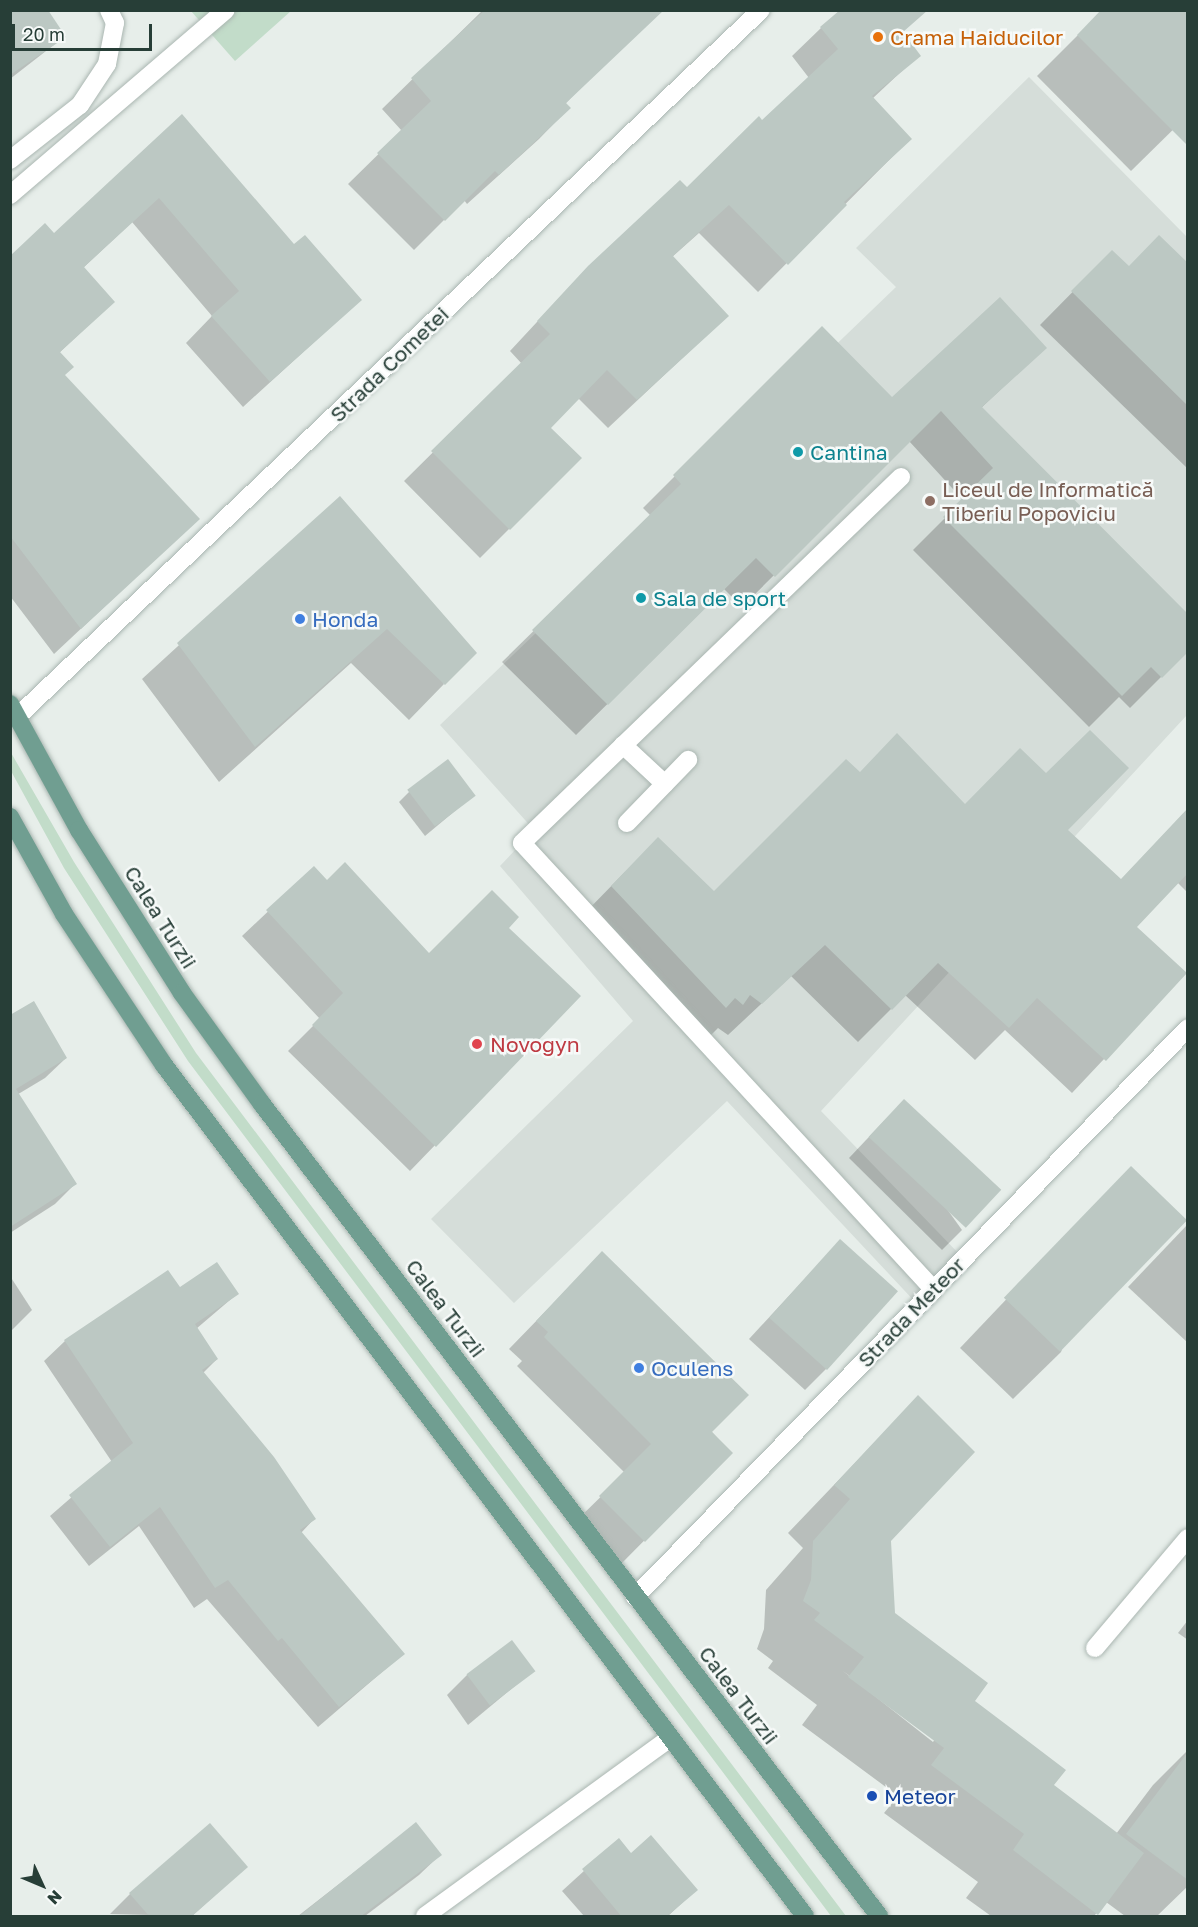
<!DOCTYPE html>
<meta charset="utf-8">
<style>
body{margin:0}
#map{position:relative;width:1198px;height:1927px;overflow:hidden;background:#e7eeea;font-family:"Golos Text",sans-serif}
div>[style]{position:absolute}
.built>*{inset:0;background:#d5ddd9}
.green>*{inset:0;background:#c2dcc9}
.shadow>*{inset:0;background:#0003}
.building>*{inset:0;background:#bcc8c3;transform-origin:0 0}
.roads{filter:drop-shadow(0 0 2px #aab6b1) drop-shadow(0 0 2px #aab6b1)}
.lane>*{height:18px;margin:-9px;padding:0 9px;transform-origin:9px;border-radius:9px;background:#fff}
.street>*{height:18px;margin:-9px;padding:0 9px;transform-origin:9px;border-radius:9px;background:#fff}
.primary>*{height:18px;margin:-9px;padding:0 9px;transform-origin:9px;border-radius:9px;background:#709e91}
.dots>*{width:16px;height:16px;translate:-50% -50%;box-sizing:border-box;border:3px solid #f7faf9;border-radius:50%}
span{translate:-50% -50%;white-space:nowrap;text-align:center;line-height:1.15;-webkit-text-stroke:5px #f7faf9;paint-order:stroke}
.food-label{font-size:21px;color:#c56008}
.left{translate:0 -50%;text-align:left}
.street-label{font-size:21px;color:#273e37}
.culture-label{font-size:21px;color:#0d838f}
.education-label{font-size:21px;color:#785e54}
.shop-label{font-size:21px;color:#366cbe}
.health-label{font-size:21px;color:#be3a42}
.transit-label{font-size:21px;color:#164399}
.frame{position:absolute;inset:0;border:12px solid #273e37;pointer-events:none}
.north{position:absolute;left:12px;top:1855px;width:60px;height:60px;-webkit-text-stroke:4px #f7faf9;paint-order:stroke;rotate:134deg;font-size:16px;font-weight:700;line-height:24px;text-align:center;color:#273e37}
.north::after{content:'';display:block;margin:auto;width:21px;height:27px;background:#273e37;clip-path:polygon(50% 0,100% 100%,50% 72%,0 100%)}
.scale{position:absolute;left:12px;top:24px;width:140px;height:27px;box-sizing:border-box;border:3px solid #273e37;border-top:0;padding-left:8px;font-size:18px;line-height:21px;white-space:nowrap;color:#273e37;-webkit-text-stroke:4px #f7faf9;paint-order:stroke}
</style>
<div id="map">
<div class="built">
<div style="clip-path:polygon(1029px 77px,1187px 237px,1187px 715px,821px 1111px,964px 1259px,918px 1305px,727px 1101px,514px 1303px,431px 1219px,633px 1021px,500px 866px,534px 830px,440px 725px,896px 287px,856px 248px)"></div>
</div>
<div class="green">
<div style="clip-path:polygon(191px 11px,291px 11px,235px 61px)"></div>
<div style="clip-path:polygon(10px 751px,74px 862px,196px 1053px,846px 1916px,831px 1916px,188px 1061px,64px 868px,11px 771px)"></div>
</div>
<div class="shadow">
<div style="clip-path:polygon(10px 10px,64px 37px,10px 79px)"></div>
<div style="clip-path:polygon(483px 10px,656px 10px,565px 104px,569px 108px,539px 139px,467px 204px,464px 200px,414px 250px,348px 184px,402px 131px,382px 109px)"></div>
<div style="clip-path:polygon(1103px 10px,1188px 115px,1131px 171px,1037px 76px)"></div>
<div style="clip-path:polygon(821px 28px,901px 33px,919px 55px,872px 99px,910px 139px,758px 292px,699px 233px,672px 257px,727px 316px,608px 428px,578px 398px,549px 428px,580px 458px,480px 558px,404px 481px,522px 364px,510px 351px,589px 266px,687px 189px,809px 78px,792px 56px)"></div>
<div style="clip-path:polygon(181px 116px,294px 246px,360px 300px,243px 407px,186px 343px,212px 316px,132px 222px,83px 268px,113px 302px,59px 353px,64px 375px,198px 519px,54px 654px,10px 596px,10px 258px,54px 235px)"></div>
<div style="clip-path:polygon(1112px 252px,1129px 268px,1188px 265px,1188px 469px,1040px 325px)"></div>
<div style="clip-path:polygon(822px 329px,892px 400px,1045px 348px,981px 408px,1188px 650px,1130px 708px,1119px 697px,1089px 727px,913px 550px,963px 500px,909px 441px,742px 607px,724px 589px,576px 735px,502px 662px,651px 516px,643px 508px)"></div>
<div style="clip-path:polygon(340px 498px,444px 684px,409px 720px,351px 663px,219px 782px,142px 679px)"></div>
<div style="clip-path:polygon(859px 773px,965px 806px,1066px 830px,1120px 881px,1188px 809px,1188px 893px,1177px 882px,1135px 928px,1185px 973px,1072px 1093px,1005px 1030px,975px 1060px,905px 995px,858px 1042px,791px 976px,728px 1035px,718px 1028px,709px 1037px,693px 1040px,579px 919px,625px 872px,714px 893px)"></div>
<div style="clip-path:polygon(409px 792px,474px 795px,425px 836px,399px 802px)"></div>
<div style="clip-path:polygon(314px 868px,327px 882px,429px 955px,507px 928px,579px 996px,410px 1171px,288px 1051px,320px 1019px,242px 936px)"></div>
<div style="clip-path:polygon(10px 1037px,66px 1058px,45px 1078px,10px 1099px)"></div>
<div style="clip-path:polygon(884px 1121px,962px 1230px,942px 1250px,849px 1158px)"></div>
<div style="clip-path:polygon(10px 1143px,75px 1184px,55px 1204px,10px 1233px)"></div>
<div style="clip-path:polygon(1131px 1168px,1061px 1352px,1013px 1399px,960px 1348px)"></div>
<div style="clip-path:polygon(1188px 1224px,1188px 1343px,1128px 1287px)"></div>
<div style="clip-path:polygon(840px 1241px,826px 1369px,805px 1390px,749px 1339px)"></div>
<div style="clip-path:polygon(10px 1276px,32px 1310px,10px 1332px)"></div>
<div style="clip-path:polygon(575px 1281px,731px 1453px,617px 1568px,572px 1525px,625px 1473px,517px 1366px,522px 1361px,509px 1349px)"></div>
<div style="clip-path:polygon(180px 1289px,237px 1294px,196px 1329px,217px 1359px,203px 1373px,314px 1519px,301px 1533px,403px 1654px,318px 1727px,207px 1599px,194px 1608px,139px 1526px,89px 1566px,50px 1516px,112px 1462px,44px 1361px,65px 1341px)"></div>
<div style="clip-path:polygon(evenodd,918px 1397px,890px 1540px,894px 1614px,1052px 1786px,1116px 1834px,1153px 1785px,1188px 1750px,1188px 1886px,1157px 1916px,1125px 1916px,1106px 1902px,1094px 1916px,991px 1916px,966px 1898px,978px 1882px,884px 1813px,898px 1796px,802px 1725px,817px 1705px,768px 1668px,773px 1661px,757px 1649px,764px 1629px,766px 1590px,803px 1548px,788px 1533px,918px 1397px,843px 1671px,935px 1739px,933px 1742px,843px 1671px)"></div>
<div style="clip-path:polygon(1188px 1620px,1188px 1640px,1178px 1633px)"></div>
<div style="clip-path:polygon(533px 1671px,468px 1725px,447px 1695px,467px 1675px)"></div>
<div style="clip-path:polygon(416px 1824px,440px 1855px,419px 1875px,365px 1916px,298px 1916px)"></div>
<div style="clip-path:polygon(618px 1840px,631px 1855px,696px 1890px,668px 1916px,584px 1916px,562px 1891px)"></div>
<div style="clip-path:polygon(246px 1867px,192px 1916px,110px 1914px,130px 1894px)"></div>
</div>
<div class="building">
<div style="clip-path:polygon(10px 10px,48px 10px,66px 37px,10px 75px)"></div>
<div style="clip-path:polygon(485px 10px,664px 10px,566px 103px,571px 108px,499px 175px,495px 171px,445px 221px,377px 153px,431px 101px,411px 78px)"></div>
<div style="clip-path:polygon(840px 10px,928px 10px,903px 32px,921px 56px,872px 96px,912px 139px,844px 202px,847px 205px,788px 265px,729px 205px,673px 256px,729px 316px,637px 400px,607px 370px,551px 428px,582px 458px,510px 530px,431px 451px,550px 334px,537px 321px,588px 266px,680px 180px,687px 187px,759px 116px,762px 120px,838px 49px,820px 27px)"></div>
<div style="clip-path:polygon(1101px 10px,1188px 10px,1188px 146px,1077px 35px)"></div>
<div style="clip-path:polygon(182px 114px,294px 244px,305px 235px,362px 300px,270px 382px,211px 316px,239px 291px,159px 198px,84px 267px,115px 302px,60px 352px,74px 367px,65px 375px,200px 519px,81px 629px,10px 536px,10px 256px,45px 223px,54px 233px)"></div>
<div style="clip-path:polygon(1159px 235px,1188px 263px,1188px 406px,1071px 291px,1112px 250px,1129px 266px)"></div>
<div style="clip-path:polygon(1000px 297px,1047px 348px,982px 407px,1188px 614px,1188px 652px,1162px 678px,1151px 667px,1122px 696px,943px 517px,993px 468px,941px 411px,775px 577px,756px 558px,608px 705px,532px 630px,681px 484px,673px 475px,822px 326px,892px 397px)"></div>
<div style="clip-path:polygon(340px 496px,477px 653px,445px 685px,387px 629px,255px 747px,177px 643px)"></div>
<div style="clip-path:polygon(1090px 730px,1129px 768px,1068px 830px,1121px 879px,1188px 808px,1188px 873px,1137px 927px,1187px 973px,1106px 1061px,1037px 998px,1009px 1028px,938px 963px,892px 1010px,825px 945px,762px 1004px,750px 995px,743px 1005px,735px 998px,726px 1008px,611px 886px,658px 837px,714px 891px,846px 759px,860px 772px,897px 733px,965px 804px,1020px 748px,1046px 773px)"></div>
<div style="left:448px;top:759px;width:46px;height:51px;rotate:53deg"></div>
<div style="clip-path:polygon(345px 862px,429px 953px,492px 890px,519px 917px,509px 928px,581px 996px,436px 1147px,312px 1025px,343px 993px,266px 910px,314px 866px,327px 880px)"></div>
<div style="clip-path:polygon(34px 1001px,67px 1058px,16px 1089px,77px 1184px,10px 1227px,10px 1015px)"></div>
<div style="left:904px;top:1099px;width:133px;height:52px;rotate:43deg"></div>
<div style="left:1131px;top:1166px;width:78px;height:183px;rotate:44deg"></div>
<div style="left:840px;top:1239px;width:78px;height:106px;rotate:42deg"></div>
<div style="clip-path:polygon(602px 1251px,749px 1395px,712px 1432px,733px 1453px,645px 1542px,599px 1496px,651px 1444px,544px 1337px,548px 1332px,536px 1321px)"></div>
<div style="clip-path:polygon(217px 1262px,239px 1294px,195px 1324px,218px 1359px,202px 1370px,274px 1457px,316px 1519px,300px 1530px,405px 1654px,339px 1707px,282px 1638px,278px 1641px,228px 1580px,215px 1588px,160px 1507px,110px 1547px,69px 1495px,133px 1443px,64px 1340px,168px 1270px,180px 1287px)"></div>
<div style="clip-path:polygon(918px 1395px,975px 1452px,891px 1541px,895px 1613px,988px 1683px,975px 1701px,1066px 1770px,1054px 1785px,1144px 1853px,1098px 1915px,1013px 1850px,1024px 1834px,931px 1765px,944px 1748px,848px 1677px,864px 1657px,814px 1620px,820px 1613px,803px 1601px,811px 1580px,813px 1541px,850px 1499px,834px 1485px)"></div>
<div style="left:512px;top:1640px;width:39px;height:57px;rotate:53deg"></div>
<div style="clip-path:polygon(1188px 1752px,1188px 1880px,1126px 1834px)"></div>
<div style="clip-path:polygon(416px 1822px,442px 1855px,360px 1917px,298px 1917px)"></div>
<div style="clip-path:polygon(210px 1823px,248px 1867px,191px 1917px,150px 1917px,129px 1893px)"></div>
<div style="clip-path:polygon(651px 1835px,698px 1890px,666px 1917px,622px 1917px,582px 1869px,619px 1838px,631px 1853px)"></div>
</div>
<div class="roads">
<div class="lane">
<div style="left:10px;top:160px;width:89px;rotate:-38.2deg"></div>
<div style="left:80px;top:105px;width:49px;rotate:-56.6deg"></div>
<div style="left:107px;top:64px;width:42px;rotate:-79deg"></div>
<div style="left:115px;top:23px;width:14px;rotate:-115deg"></div>
<div style="left:10px;top:195px;width:284px;rotate:-40.6deg"></div>
<div style="left:901px;top:477px;width:527px;rotate:136deg"></div>
<div style="left:522px;top:843px;width:606px;rotate:47.34deg"></div>
<div style="left:1095px;top:1648px;width:144px;rotate:-49.8deg"></div>
</div>
<div class="street">
<div style="left:17px;top:717px;width:1026px;rotate:-43.54deg"></div>
<div style="left:623px;top:745px;width:57px;rotate:42.9deg"></div>
<div style="left:627px;top:823px;width:88px;rotate:-45.9deg"></div>
<div style="left:635px;top:1597px;width:793px;rotate:-45.82deg"></div>
<div style="left:425px;top:1916px;width:303px;rotate:-36deg"></div>
</div>
<div class="primary">
<div style="left:10px;top:704px;width:144px;rotate:61.3deg"></div>
<div style="left:79px;top:830px;width:193px;rotate:57.7deg"></div>
<div style="left:182px;top:993px;width:137px;rotate:54.2deg"></div>
<div style="left:262px;top:1104px;width:1020px;rotate:52.77deg"></div>
<div style="left:10px;top:817px;width:111px;rotate:60.9deg"></div>
<div style="left:64px;top:914px;width:181px;rotate:56.5deg"></div>
<div style="left:164px;top:1065px;width:1065px;rotate:53.01deg"></div>
</div>
</div>
<div class="dots">
<div style="left:878px;top:37px;background:#e8710a"></div>
<div style="left:798px;top:452px;background:#0f9aa8"></div>
<div style="left:930px;top:501px;background:#8d6e63"></div>
<div style="left:641px;top:598px;background:#0f9aa8"></div>
<div style="left:300px;top:619px;background:#3f7fe0"></div>
<div style="left:477px;top:1044px;background:#e0444e"></div>
<div style="left:639px;top:1368px;background:#3f7fe0"></div>
<div style="left:872px;top:1796px;background:#1a4fb4"></div>
</div>
<div class="food-label">
<span class="left" style="left:890px;top:37px">Crama Haiducilor</span>
</div>
<div class="street-label">
<span style="left:389px;top:364px;rotate:-44deg">Strada Cometei</span>
<span style="left:161px;top:917px;rotate:58deg">Calea Turzii</span>
<span style="left:446px;top:1308px;rotate:53deg">Calea Turzii</span>
<span style="left:911px;top:1312px;rotate:-46deg">Strada Meteor</span>
<span style="left:739px;top:1695px;rotate:53deg">Calea Turzii</span>
</div>
<div class="culture-label">
<span class="left" style="left:810px;top:452px">Cantina</span>
<span class="left" style="left:653px;top:598px">Sala de sport</span>
</div>
<div class="education-label">
<span class="left" style="left:942px;top:501px">Liceul de Informatică<br>Tiberiu Popoviciu</span>
</div>
<div class="shop-label">
<span class="left" style="left:312px;top:619px">Honda</span>
<span class="left" style="left:651px;top:1368px">Oculens</span>
</div>
<div class="health-label">
<span class="left" style="left:490px;top:1044px">Novogyn</span>
</div>
<div class="transit-label">
<span class="left" style="left:884px;top:1796px">Meteor</span>
</div>
<div class="frame"></div>
<div class="north">N</div>
<div class="scale">20 m</div>
</div>
